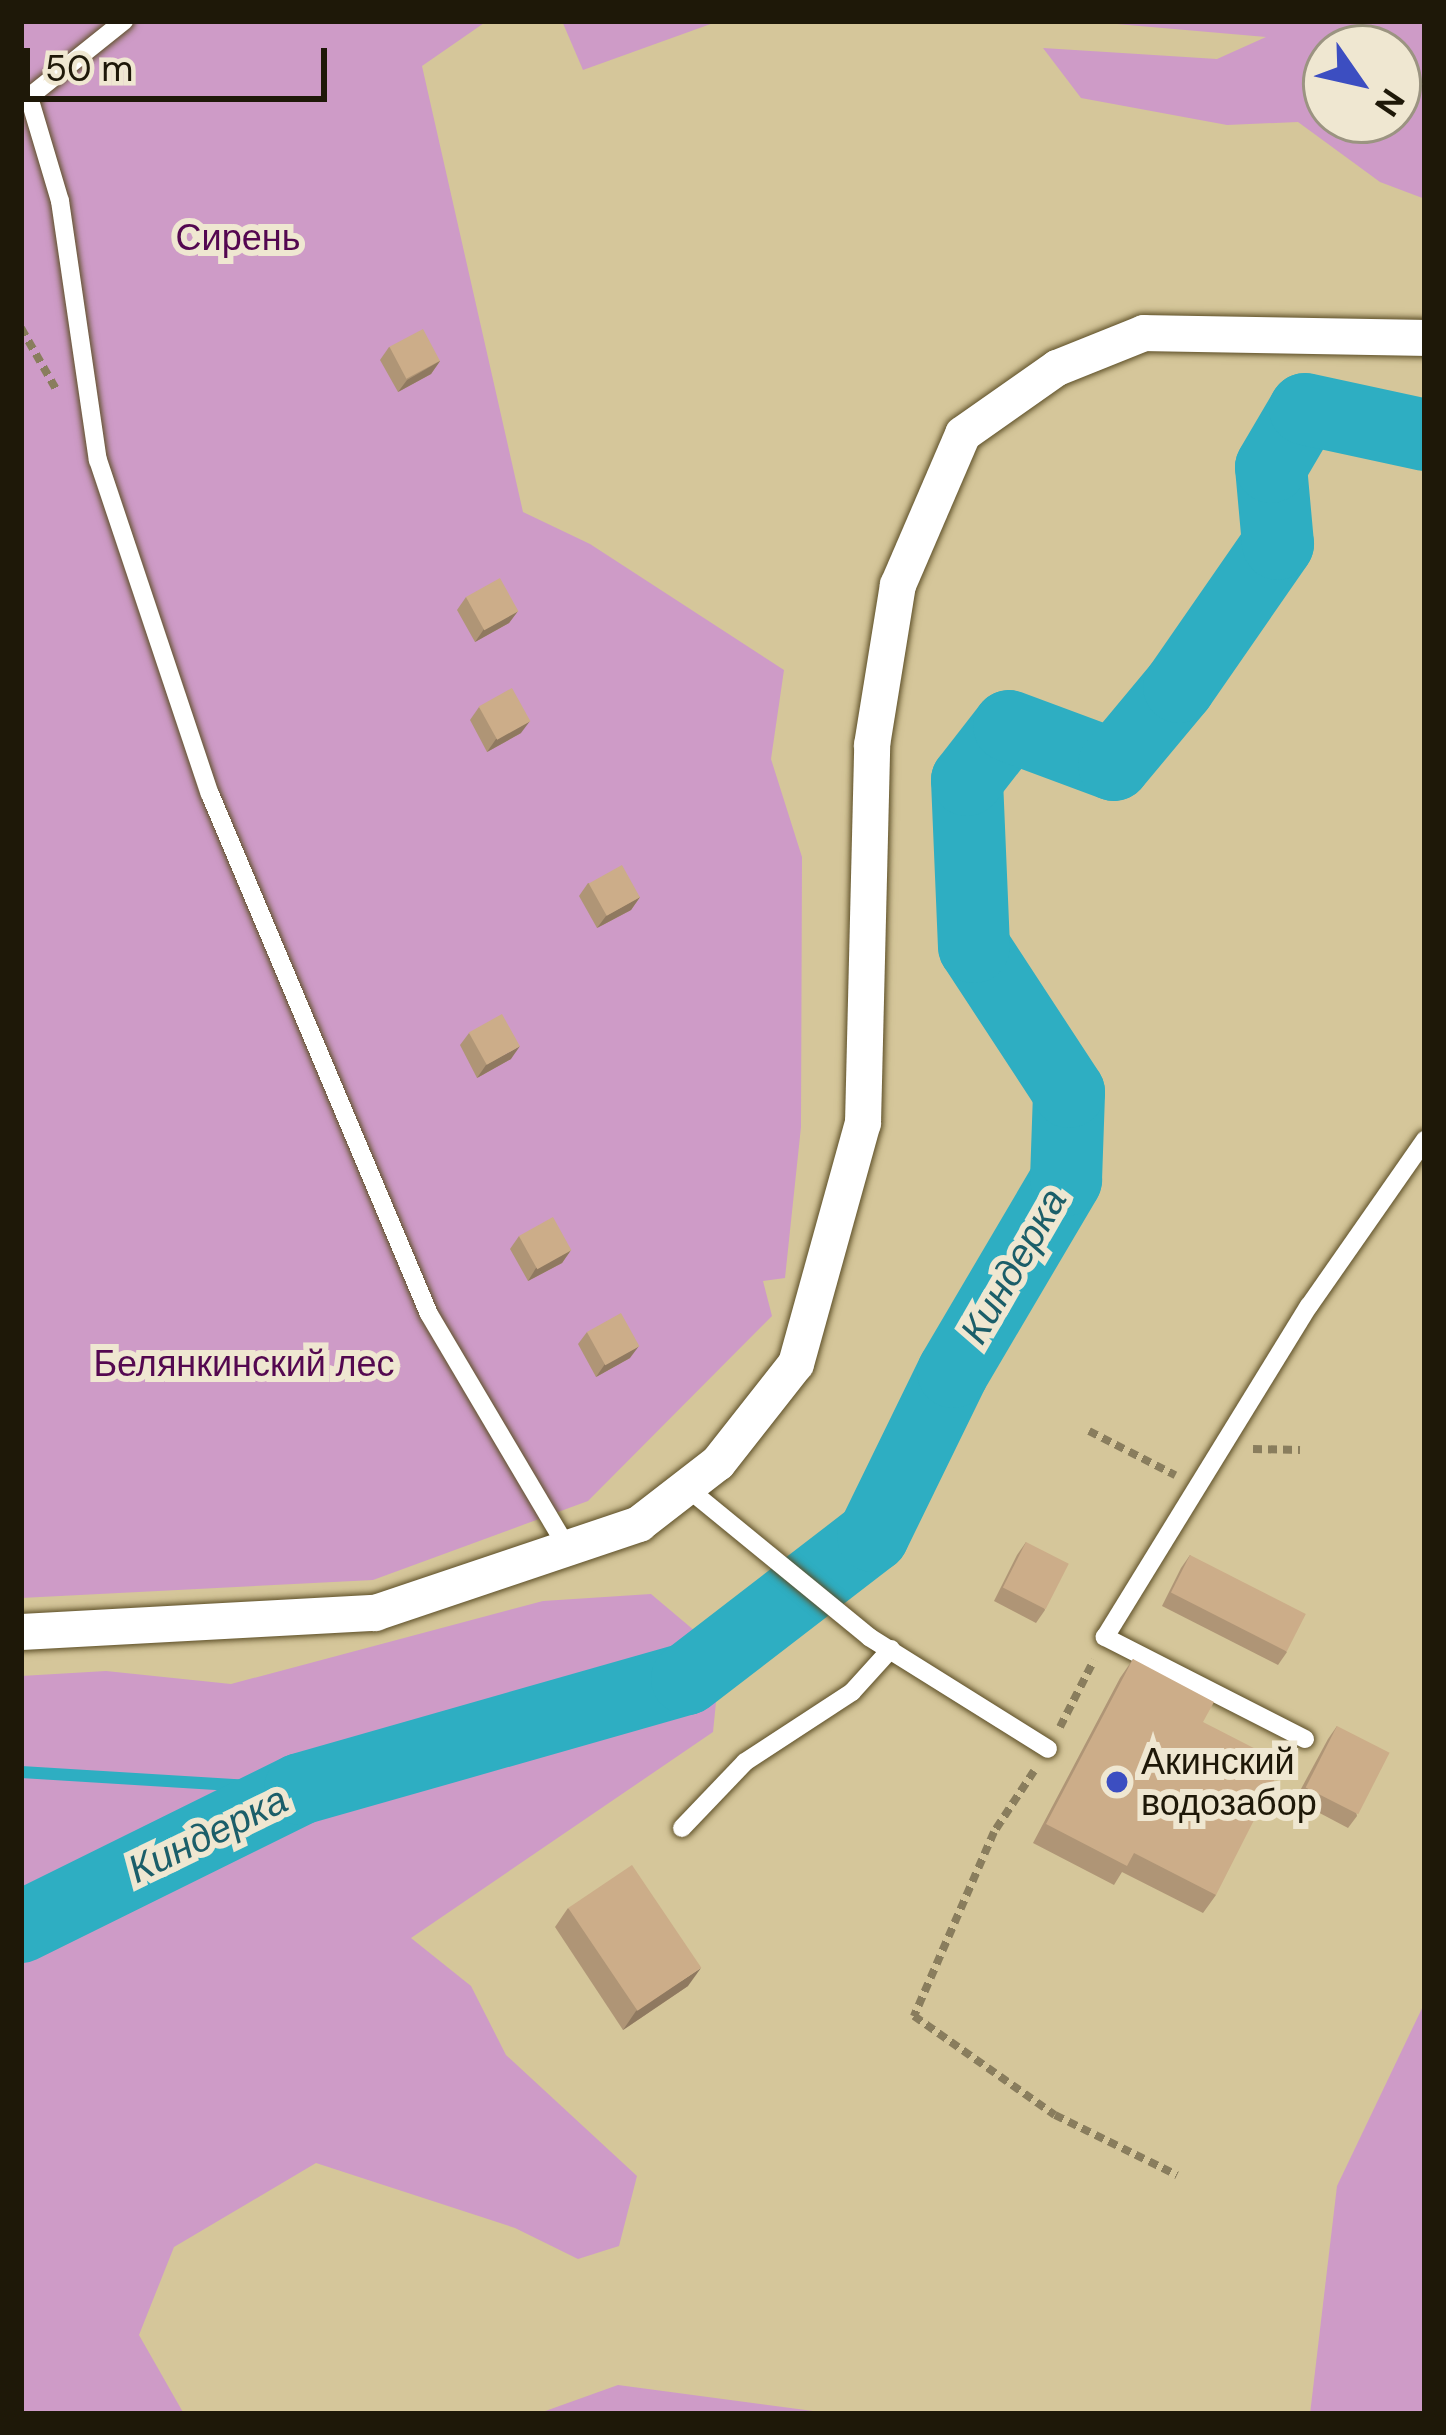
<!DOCTYPE html>
<meta charset="utf-8">
<style>
body{margin:0}
#map{position:relative;width:1446px;height:2435px;overflow:hidden;background:#d5c69a;font-family:"DM Sans",sans-serif}
div>[style]{position:absolute}
.green>*{inset:0;background:#ce9bc7}
.stream>*{height:12px;margin:-6px;padding:0 6px;transform-origin:6px;border-radius:6px;background:#2eaec2}
.river>*{height:72px;margin:-36px;padding:0 36px;transform-origin:36px;border-radius:36px;background:#2eaec2}
.path>*{height:8px;margin-top:-4px;transform-origin:0;background:repeating-linear-gradient(90deg,#897d5d 0 9px,transparent 0 15px)}
.roads{filter:drop-shadow(0 0 3px #5b4d25) drop-shadow(0 0 3px #5b4d25)}
.lane>*{height:18px;margin:-9px;padding:0 9px;transform-origin:9px;border-radius:9px;background:#fff}
.street>*{height:36px;margin:-18px;padding:0 18px;transform-origin:18px;border-radius:18px;background:#fff}
.wall>*{inset:0;background:#af9576}
.shaded-wall>*{inset:0;background:#8f7960}
.building>*{inset:0;background:#ccad89;transform-origin:0 0}
.dots>*{width:33px;height:33px;translate:-50% -50%;box-sizing:border-box;border:6px solid #efe7d1;border-radius:50%}
span{translate:-50% -50%;white-space:nowrap;text-align:center;line-height:1.15;-webkit-text-stroke:12px #efe7d1;paint-order:stroke}
.park-label{font-size:36px;color:#540850}
.poi-label{font-size:36px;color:#1e1808}
.left{translate:0 -50%;text-align:left}
.water-label{font-size:39px;color:#1b5e69;font-style:italic}
.frame{position:absolute;inset:0;border:24px solid #1e1808;pointer-events:none}
.north{position:absolute;left:1302px;top:24px;width:120px;height:120px;box-sizing:border-box;background:#efe7d1;border:3px solid #9b9481;border-radius:50%;rotate:124deg;font-size:33px;font-weight:700;line-height:48px;text-align:center;color:#1e1808}
.north::after{content:'';display:block;margin:auto;width:42px;height:54px;background:#3c4ec1;clip-path:polygon(50% 0,100% 100%,50% 72%,0 100%)}
.scale{position:absolute;left:24px;top:48px;width:303px;height:54px;box-sizing:border-box;border:6px solid #1e1808;border-top:0;padding-left:15px;font-size:36px;line-height:42px;white-space:nowrap;color:#1e1808;-webkit-text-stroke:9px #efe7d1;paint-order:stroke}
</style>
<div id="map">
<div class="green">
<div style="clip-path:polygon(21px 21px,487px 21px,422px 66px,523px 512px,590px 544px,784px 670px,771px 759px,802px 857px,801px 1127px,785px 1278px,763px 1281px,772px 1316px,588px 1501px,373px 1580px,21px 1598px)"></div>
<div style="clip-path:polygon(562px 21px,719px 21px,583px 70px)"></div>
<div style="clip-path:polygon(evenodd,1082px 21px,1425px 21px,1425px 199px,1380px 182px,1298px 122px,1227px 125px,1081px 98px,1043px 48px,1217px 59px,1266px 37px,1082px 21px,1398px 48px,1398px 120px,1326px 120px,1326px 48px,1398px 48px)"></div>
<div style="clip-path:polygon(651px 1594px,721px 1653px,713px 1732px,411px 1938px,471px 1986px,506px 2055px,637px 2176px,619px 2246px,578px 2259px,515px 2228px,316px 2163px,174px 2247px,139px 2335px,184px 2414px,21px 2414px,21px 1676px,106px 1671px,231px 1684px,543px 1601px)"></div>
<div style="clip-path:polygon(1425px 2002px,1425px 2414px,1310px 2414px,1337px 2186px)"></div>
<div style="clip-path:polygon(618px 2385px,836px 2414px,537px 2414px)"></div>
</div>
<div class="stream">
<div style="left:21px;top:1772px;width:280px;rotate:3.5deg"></div>
</div>
<div class="river">
<div style="left:21px;top:1927px;width:311px;rotate:-26.3deg"></div>
<div style="left:300px;top:1789px;width:402px;rotate:-15.9deg"></div>
<div style="left:687px;top:1679px;width:235px;rotate:-37.6deg"></div>
<div style="left:873px;top:1536px;width:182px;rotate:-64deg"></div>
<div style="left:953px;top:1372px;width:223px;rotate:-59.5deg"></div>
<div style="left:1066px;top:1180px;width:88px;rotate:-88deg"></div>
<div style="left:1069px;top:1092px;width:173px;rotate:-123.2deg"></div>
<div style="left:974px;top:947px;width:167px;rotate:-92.4deg"></div>
<div style="left:967px;top:780px;width:68px;rotate:-52.1deg"></div>
<div style="left:1009px;top:726px;width:112px;rotate:20.4deg"></div>
<div style="left:1114px;top:765px;width:102px;rotate:-50.2deg"></div>
<div style="left:1179px;top:687px;width:174px;rotate:-55.3deg"></div>
<div style="left:1278px;top:544px;width:77px;rotate:-95.2deg"></div>
<div style="left:1271px;top:467px;width:67px;rotate:-59.6deg"></div>
<div style="left:1305px;top:409px;width:123px;rotate:12.2deg"></div>
</div>
<div class="path">
<div style="left:21px;top:328px;width:70px;rotate:60.2deg"></div>
<div style="left:1089px;top:1431px;width:97px;rotate:27.1deg"></div>
<div style="left:1253px;top:1449px;width:47px;rotate:1.2deg"></div>
<div style="left:1060px;top:1727px;width:75px;rotate:-63.1deg"></div>
<div style="left:1034px;top:1771px;width:73px;rotate:123.3deg"></div>
<div style="left:994px;top:1832px;width:201px;rotate:113.5deg"></div>
<div style="left:914px;top:2016px;width:172px;rotate:35.1deg"></div>
<div style="left:1055px;top:2115px;width:136px;rotate:26.2deg"></div>
</div>
<div class="roads">
<div class="lane">
<div style="left:21px;top:97px;width:8px"></div>
<div style="left:29px;top:97px;width:109px;rotate:73.4deg"></div>
<div style="left:60px;top:201px;width:262px;rotate:81.7deg"></div>
<div style="left:98px;top:460px;width:352px;rotate:71.5deg"></div>
<div style="left:210px;top:794px;width:564px;rotate:67.16deg"></div>
<div style="left:429px;top:1314px;width:275px;rotate:59.4deg"></div>
<div style="left:29px;top:97px;width:122px;rotate:-38.7deg"></div>
<div style="left:686px;top:1487px;width:237px;rotate:39.3deg"></div>
<div style="left:869px;top:1637px;width:211px;rotate:32deg"></div>
<div style="left:1305px;top:1739px;width:225px;rotate:-153deg"></div>
<div style="left:1105px;top:1637px;width:389px;rotate:-58.4deg"></div>
<div style="left:1309px;top:1306px;width:203px;rotate:-55.1deg"></div>
<div style="left:682px;top:1828px;width:91px;rotate:-46.3deg"></div>
<div style="left:745px;top:1762px;width:128px;rotate:-33.2deg"></div>
<div style="left:852px;top:1692px;width:58px;rotate:-47.8deg"></div>
</div>
<div class="street">
<div style="left:21px;top:1632px;width:355px;rotate:-3.1deg"></div>
<div style="left:375px;top:1613px;width:279px;rotate:-18.6deg"></div>
<div style="left:639px;top:1524px;width:100px;rotate:-37.7deg"></div>
<div style="left:718px;top:1463px;width:126px;rotate:-51.8deg"></div>
<div style="left:796px;top:1364px;width:250px;rotate:-74.5deg"></div>
<div style="left:863px;top:1123px;width:378px;rotate:-88.6deg"></div>
<div style="left:872px;top:745px;width:162px;rotate:-80.8deg"></div>
<div style="left:898px;top:585px;width:164px;rotate:-66.7deg"></div>
<div style="left:963px;top:434px;width:115px;rotate:-35.1deg"></div>
<div style="left:1057px;top:368px;width:94px;rotate:-21.9deg"></div>
<div style="left:1144px;top:333px;width:281px;rotate:1deg"></div>
</div>
</div>
<div class="wall">
<div style="clip-path:polygon(389px 347px,440px 361px,431px 374px,398px 392px,380px 360px)"></div>
<div style="clip-path:polygon(466px 597px,518px 611px,509px 623px,475px 642px,457px 610px)"></div>
<div style="clip-path:polygon(479px 707px,521px 733px,487px 752px,470px 720px)"></div>
<div style="clip-path:polygon(588px 883px,640px 897px,631px 910px,597px 928px,579px 896px)"></div>
<div style="clip-path:polygon(469px 1033px,511px 1059px,477px 1078px,460px 1045px)"></div>
<div style="clip-path:polygon(519px 1236px,571px 1250px,562px 1263px,528px 1281px,510px 1249px)"></div>
<div style="clip-path:polygon(587px 1332px,630px 1358px,596px 1377px,578px 1344px)"></div>
<div style="clip-path:polygon(1026px 1542px,1045px 1610px,1036px 1623px,994px 1601px,1017px 1555px)"></div>
<div style="clip-path:polygon(1190px 1555px,1287px 1652px,1278px 1665px,1162px 1606px,1181px 1568px)"></div>
<div style="clip-path:polygon(1133px 1659px,1203px 1722px,1216px 1895px,1203px 1913px,1122px 1872px,1114px 1885px,1033px 1843px,1120px 1678px)"></div>
<div style="clip-path:polygon(1337px 1726px,1357px 1816px,1348px 1828px,1295px 1800px,1328px 1739px)"></div>
<div style="clip-path:polygon(568px 1908px,688px 1986px,623px 2030px,555px 1927px)"></div>
</div>
<div class="shaded-wall">
<div style="clip-path:polygon(440px 361px,431px 374px,398px 392px,407px 380px)"></div>
<div style="clip-path:polygon(518px 611px,509px 623px,475px 642px,484px 629px)"></div>
<div style="clip-path:polygon(530px 721px,521px 733px,487px 752px,496px 739px)"></div>
<div style="clip-path:polygon(640px 897px,631px 910px,597px 928px,606px 916px)"></div>
<div style="clip-path:polygon(520px 1046px,511px 1059px,477px 1078px,486px 1065px)"></div>
<div style="clip-path:polygon(571px 1250px,562px 1263px,528px 1281px,536px 1268px)"></div>
<div style="clip-path:polygon(639px 1346px,630px 1358px,596px 1377px,605px 1364px)"></div>
<div style="clip-path:polygon(701px 1968px,688px 1986px,623px 2030px,636px 2011px)"></div>
</div>
<div class="building">
<div style="left:423px;top:329px;width:36px;height:38px;rotate:62deg"></div>
<div style="left:500px;top:578px;width:38px;height:39px;rotate:61deg"></div>
<div style="left:512px;top:688px;width:38px;height:38px;rotate:61deg"></div>
<div style="left:622px;top:865px;width:37px;height:38px;rotate:61deg"></div>
<div style="left:502px;top:1014px;width:37px;height:38px;rotate:61deg"></div>
<div style="left:553px;top:1217px;width:38px;height:39px;rotate:61deg"></div>
<div style="left:621px;top:1313px;width:38px;height:39px;rotate:61deg"></div>
<div style="left:1026px;top:1542px;width:48px;height:51px;rotate:27deg"></div>
<div style="left:1190px;top:1555px;width:130px;height:42px;rotate:27deg"></div>
<div style="clip-path:polygon(1133px 1659px,1214px 1702px,1203px 1722px,1283px 1763px,1216px 1895px,1134px 1853px,1127px 1866px,1046px 1824px)"></div>
<div style="left:1337px;top:1726px;width:59px;height:69px;rotate:27deg"></div>
<div style="left:632px;top:1865px;width:124px;height:77px;rotate:56deg"></div>
</div>
<div class="dots">
<div style="left:1117px;top:1782px;background:#3c4ec1"></div>
</div>
<div class="park-label">
<span style="left:238px;top:238px">Сирень</span>
<span style="left:244px;top:1364px">Белянкинский лес</span>
</div>
<div class="poi-label">
<span class="left" style="left:1141px;top:1782px">Акинский<br>водозабор</span>
</div>
<div class="water-label">
<span style="left:1014px;top:1266px;rotate:-60deg">Киндерка</span>
<span style="left:208px;top:1835px;rotate:-26deg">Киндерка</span>
</div>
<div class="frame"></div>
<div class="north">N</div>
<div class="scale">50 m</div>
</div>
